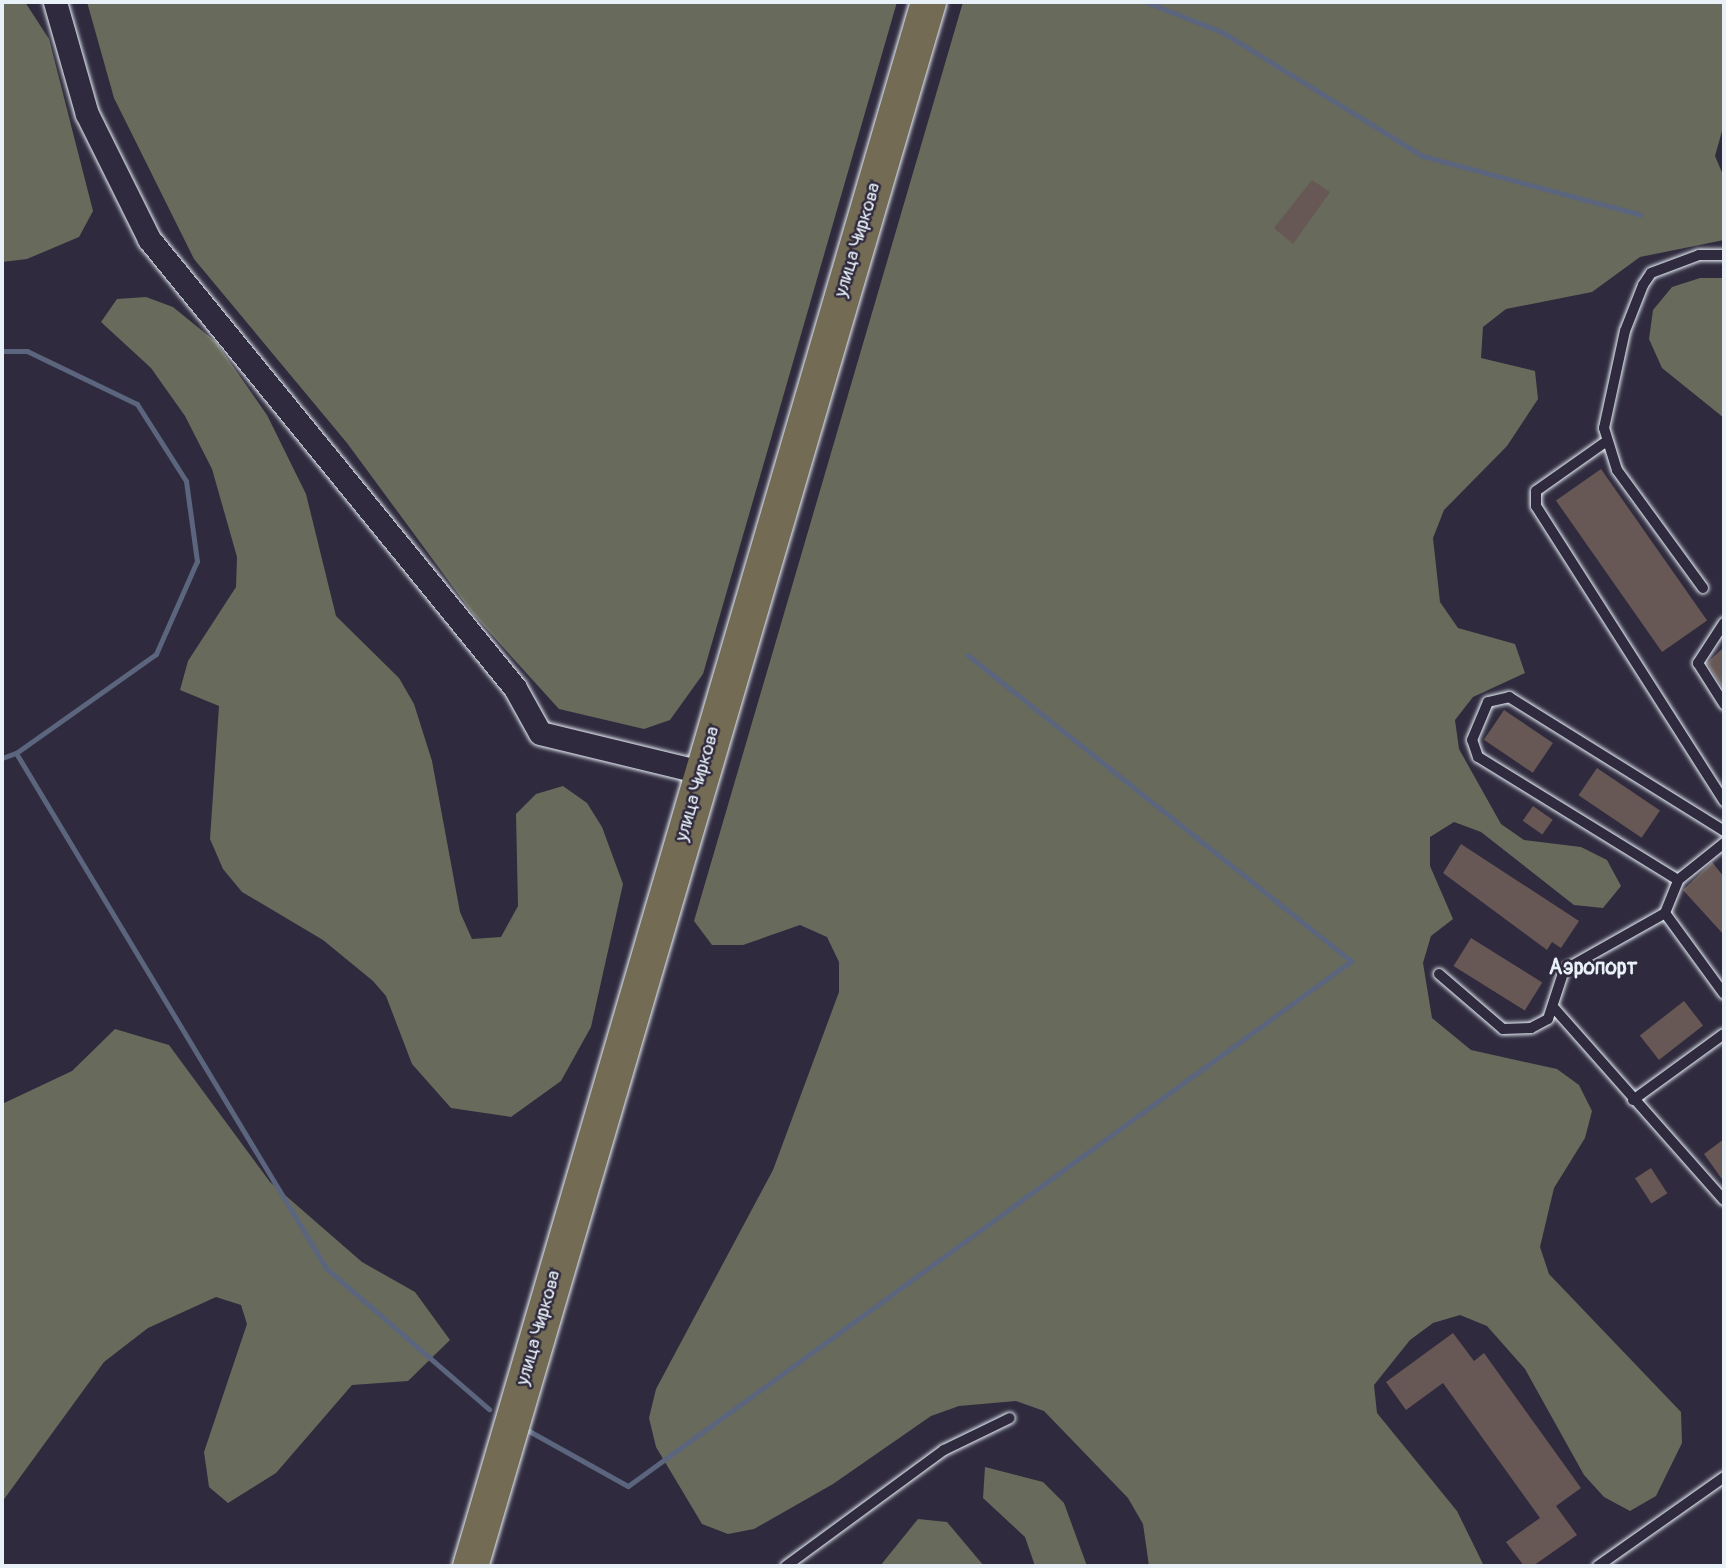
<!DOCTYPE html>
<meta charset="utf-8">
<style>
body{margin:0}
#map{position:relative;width:1726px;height:1568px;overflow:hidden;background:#2f2a3d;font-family:Pangolin,sans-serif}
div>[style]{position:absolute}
.green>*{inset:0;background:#686a5b}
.stream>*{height:5px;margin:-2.5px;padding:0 2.5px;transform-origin:2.5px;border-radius:2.5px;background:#5b667e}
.building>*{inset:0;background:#675855;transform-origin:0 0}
.roads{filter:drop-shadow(0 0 2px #e8f1f8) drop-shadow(0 0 2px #e8f1f8)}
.service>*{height:10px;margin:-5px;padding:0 5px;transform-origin:5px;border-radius:5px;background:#2f2a3d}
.minor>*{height:23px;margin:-11.5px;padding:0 11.5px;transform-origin:11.5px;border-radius:11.5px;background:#2f2a3d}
.primary>*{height:35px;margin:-17.5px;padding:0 17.5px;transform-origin:17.5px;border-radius:17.5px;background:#746b55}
span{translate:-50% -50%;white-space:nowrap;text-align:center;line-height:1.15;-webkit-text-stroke:5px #2f2a3d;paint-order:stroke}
.street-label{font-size:19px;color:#e8f1f8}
.neighbourhood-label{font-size:21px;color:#e8f1f8;font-weight:700}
.frame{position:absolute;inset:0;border:4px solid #e8f1f8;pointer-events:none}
</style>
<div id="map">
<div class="green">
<div style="clip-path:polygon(2px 2px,25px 2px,49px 39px,93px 211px,79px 237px,27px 259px,2px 262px)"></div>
<div style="clip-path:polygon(87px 2px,897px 2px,703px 674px,670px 720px,644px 729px,559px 709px,473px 614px,347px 443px,194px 259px,114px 98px)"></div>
<div style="clip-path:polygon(963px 2px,1724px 2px,1724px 124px,1715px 156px,1724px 177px,1724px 240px,1640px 257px,1592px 292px,1506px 309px,1483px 327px,1481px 358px,1535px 371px,1538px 399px,1507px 446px,1444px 510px,1433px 538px,1440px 602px,1458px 628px,1515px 644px,1525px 673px,1473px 697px,1455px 720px,1459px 749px,1501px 824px,1524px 840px,1581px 847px,1607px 860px,1621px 886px,1603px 908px,1574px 905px,1481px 832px,1454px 822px,1430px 837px,1430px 866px,1453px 919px,1431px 936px,1423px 963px,1432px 1018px,1471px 1050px,1557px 1069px,1579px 1085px,1592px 1111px,1585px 1138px,1554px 1188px,1540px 1247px,1549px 1274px,1681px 1412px,1682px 1443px,1656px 1496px,1630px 1511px,1604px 1497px,1584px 1475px,1525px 1369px,1487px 1326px,1460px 1315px,1433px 1323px,1410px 1340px,1374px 1385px,1377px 1413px,1457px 1511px,1484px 1566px,1149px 1566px,1143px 1524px,1128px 1498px,1044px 1411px,1016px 1401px,959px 1406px,931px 1416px,833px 1484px,754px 1529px,728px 1534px,702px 1524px,656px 1447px,649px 1418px,656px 1389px,773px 1170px,839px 992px,839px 962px,827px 937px,800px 925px,743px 945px,712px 945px,694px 921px)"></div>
<div style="clip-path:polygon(1700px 278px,1724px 278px,1724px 418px,1662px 368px,1649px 339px,1653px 310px,1672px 287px)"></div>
<div style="clip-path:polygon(146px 297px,173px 307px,216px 342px,267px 415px,306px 494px,336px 616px,399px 678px,414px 704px,432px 761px,460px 912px,472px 939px,501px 937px,518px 906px,516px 814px,536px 794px,563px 786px,587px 803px,602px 827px,623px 884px,591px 1027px,561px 1081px,511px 1117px,451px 1108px,412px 1064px,386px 996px,373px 981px,323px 940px,242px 892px,223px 869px,210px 839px,219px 706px,180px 690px,188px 661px,236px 587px,237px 557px,212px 469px,185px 416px,151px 368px,101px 322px,117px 299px)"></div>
<div style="clip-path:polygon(115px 1029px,169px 1045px,270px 1182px,362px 1262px,415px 1292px,450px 1340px,408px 1381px,352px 1385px,276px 1473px,228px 1503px,209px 1487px,204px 1452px,247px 1324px,241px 1305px,216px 1297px,148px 1328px,104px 1362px,2px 1502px,2px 1104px,72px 1071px)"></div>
<div style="clip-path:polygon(985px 1467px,1043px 1482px,1064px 1503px,1087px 1566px,1035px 1566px,1025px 1537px,983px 1498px)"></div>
<div style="clip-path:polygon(918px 1519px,947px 1522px,984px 1566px,880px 1566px)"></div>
</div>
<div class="stream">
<div style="left:1146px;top:2px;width:82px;rotate:21.5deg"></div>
<div style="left:1222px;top:32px;width:236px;rotate:31.7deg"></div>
<div style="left:1423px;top:156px;width:226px;rotate:15.1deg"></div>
<div style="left:2px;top:351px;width:25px"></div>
<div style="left:27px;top:351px;width:122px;rotate:25.7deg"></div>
<div style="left:137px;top:404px;width:91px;rotate:57.5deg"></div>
<div style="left:186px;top:481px;width:81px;rotate:82.2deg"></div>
<div style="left:197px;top:561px;width:102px;rotate:113.8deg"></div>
<div style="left:156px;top:654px;width:171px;rotate:144.7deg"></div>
<div style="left:2px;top:758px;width:15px;rotate:-20deg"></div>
<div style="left:16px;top:753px;width:601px;rotate:58.95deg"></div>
<div style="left:326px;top:1268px;width:216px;rotate:40.9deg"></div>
<div style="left:529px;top:1431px;width:113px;rotate:29.1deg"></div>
<div style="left:628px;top:1486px;width:894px;rotate:-35.98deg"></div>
<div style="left:1351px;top:961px;width:490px;rotate:-141.4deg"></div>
</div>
<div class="building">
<div style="clip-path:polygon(1312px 180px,1330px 192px,1293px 244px,1274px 228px)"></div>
<div style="left:1601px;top:469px;width:185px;height:55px;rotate:55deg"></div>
<div style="clip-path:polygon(1724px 647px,1724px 690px,1707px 663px)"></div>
<div style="left:1504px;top:710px;width:59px;height:36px;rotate:34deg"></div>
<div style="left:1597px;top:768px;width:76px;height:33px;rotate:34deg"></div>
<div style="left:1533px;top:806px;width:24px;height:18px;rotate:35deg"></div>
<div style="clip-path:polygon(1461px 844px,1579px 921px,1561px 948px,1552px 942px,1547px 950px,1443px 873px)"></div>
<div style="clip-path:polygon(1712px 862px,1724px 877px,1724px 935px,1683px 890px)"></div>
<div style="left:1471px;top:938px;width:84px;height:33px;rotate:32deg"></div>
<div style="left:1684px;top:1001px;width:31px;height:56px;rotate:52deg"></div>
<div style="clip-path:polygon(1724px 1139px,1724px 1182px,1704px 1154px)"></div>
<div style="left:1651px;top:1168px;width:30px;height:19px;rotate:57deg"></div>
<div style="clip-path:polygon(1453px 1333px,1474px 1361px,1484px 1353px,1581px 1488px,1556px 1506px,1577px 1535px,1533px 1566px,1524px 1566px,1506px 1542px,1540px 1518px,1443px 1383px,1406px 1410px,1386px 1382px)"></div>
</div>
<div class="roads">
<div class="service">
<div style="left:1604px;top:443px;width:83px;rotate:144.8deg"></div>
<div style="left:1536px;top:491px;width:15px;rotate:90deg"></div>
<div style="left:1536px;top:506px;width:350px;rotate:57.5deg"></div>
<div style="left:1703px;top:588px;width:146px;rotate:-126.1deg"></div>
<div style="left:1617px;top:470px;width:44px;rotate:-107.2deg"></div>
<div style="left:1604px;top:428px;width:99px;rotate:-77.8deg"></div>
<div style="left:1625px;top:331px;width:49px;rotate:-68.6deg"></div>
<div style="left:1643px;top:285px;width:14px;rotate:-56deg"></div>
<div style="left:1651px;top:273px;width:51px;rotate:-20.6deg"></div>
<div style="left:1699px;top:255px;width:25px"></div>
<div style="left:1724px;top:623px;width:48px;rotate:123deg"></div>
<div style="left:1698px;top:663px;width:49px;rotate:57.6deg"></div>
<div style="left:1678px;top:880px;width:235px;rotate:-148.4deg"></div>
<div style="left:1478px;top:757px;width:18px;rotate:-109deg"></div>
<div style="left:1472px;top:740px;width:41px;rotate:-67.2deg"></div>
<div style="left:1488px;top:702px;width:22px;rotate:-13deg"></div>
<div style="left:1509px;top:697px;width:253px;rotate:31.9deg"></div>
<div style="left:1665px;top:913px;width:100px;rotate:53.9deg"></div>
<div style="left:1439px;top:974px;width:84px;rotate:40.7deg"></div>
<div style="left:1503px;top:1029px;width:28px;rotate:-2deg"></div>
<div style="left:1531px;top:1028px;width:19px;rotate:-28deg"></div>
<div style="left:1548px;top:1019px;width:52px;rotate:-71.9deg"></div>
<div style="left:1564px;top:970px;width:116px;rotate:-29.4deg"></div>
<div style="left:1665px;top:913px;width:35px;rotate:-68deg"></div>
<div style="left:1678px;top:880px;width:59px;rotate:-38.8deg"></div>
<div style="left:1554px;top:1008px;width:256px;rotate:48.5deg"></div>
<div style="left:1633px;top:1100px;width:112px;rotate:-36deg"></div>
<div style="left:786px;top:1566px;width:196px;rotate:-36.3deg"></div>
<div style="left:944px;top:1450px;width:73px;rotate:-25.9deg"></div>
<div style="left:1598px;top:1566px;width:154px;rotate:-35.2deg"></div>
</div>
<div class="minor">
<div style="left:55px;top:2px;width:116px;rotate:74.1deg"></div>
<div style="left:87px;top:114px;width:140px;rotate:63.6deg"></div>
<div style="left:149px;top:239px;width:579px;rotate:50.81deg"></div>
<div style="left:515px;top:688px;width:51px;rotate:60.9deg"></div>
<div style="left:540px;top:733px;width:166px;rotate:13.6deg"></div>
</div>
<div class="primary">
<div style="left:470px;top:1566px;width:1630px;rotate:-73.68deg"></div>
</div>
</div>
<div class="street-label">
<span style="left:858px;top:240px;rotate:-73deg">улица Чиркова</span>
<span style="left:698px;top:784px;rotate:-74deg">улица Чиркова</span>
<span style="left:539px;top:1328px;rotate:-74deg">улица Чиркова</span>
</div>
<div class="neighbourhood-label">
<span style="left:1593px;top:968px">Аэропорт</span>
</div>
<div class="frame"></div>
</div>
